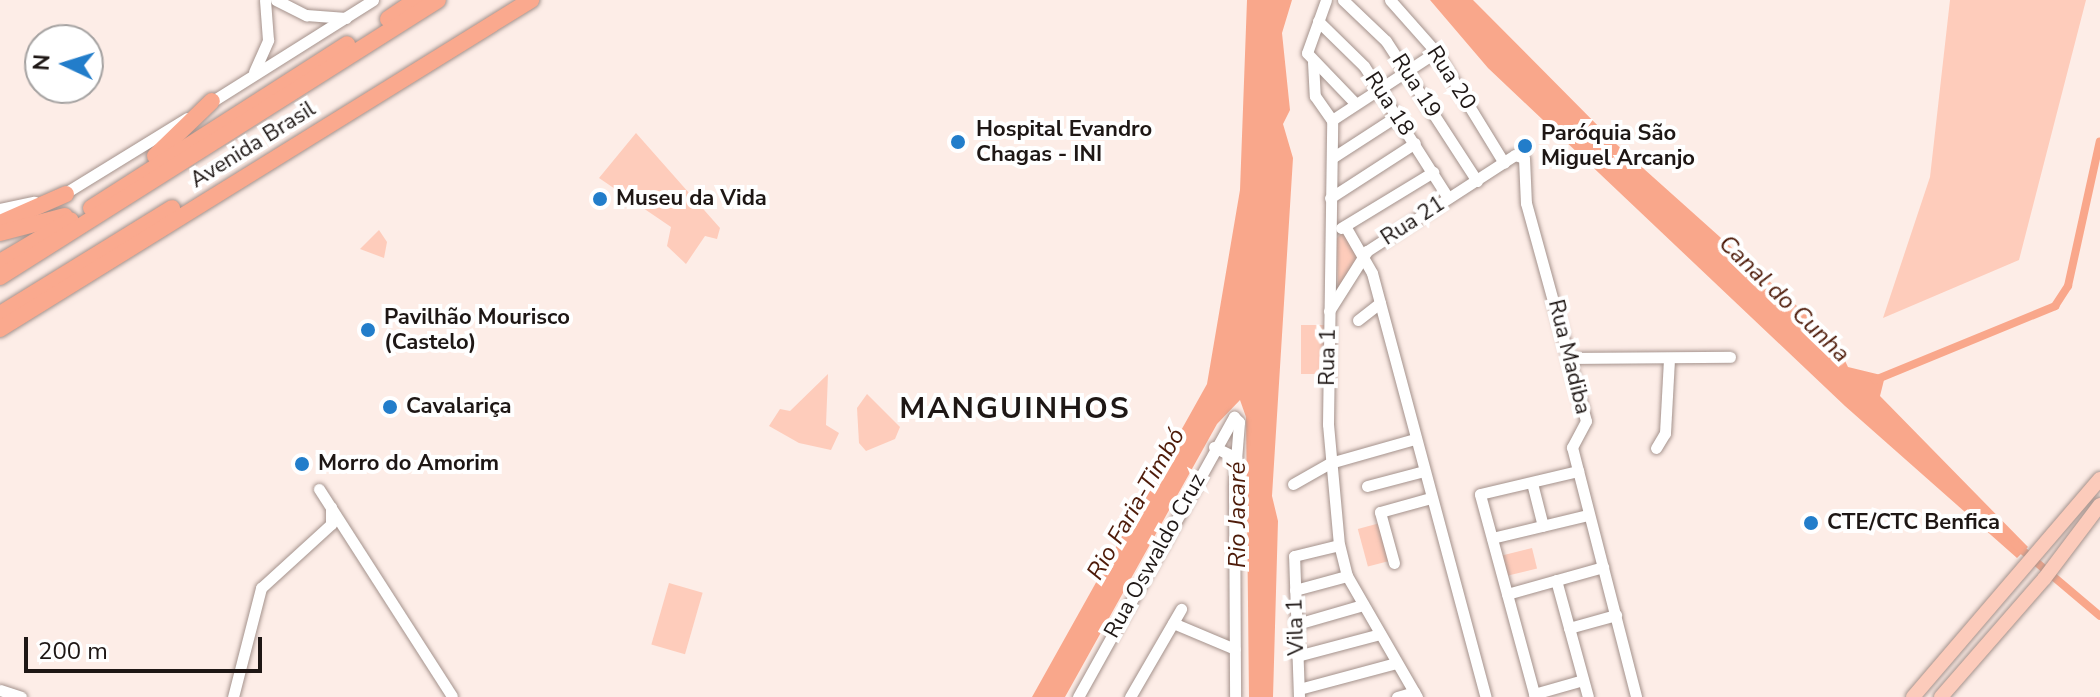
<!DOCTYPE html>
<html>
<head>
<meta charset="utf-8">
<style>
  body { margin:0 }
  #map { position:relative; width:2100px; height:697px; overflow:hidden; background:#fdede7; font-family:"Nunito Sans",sans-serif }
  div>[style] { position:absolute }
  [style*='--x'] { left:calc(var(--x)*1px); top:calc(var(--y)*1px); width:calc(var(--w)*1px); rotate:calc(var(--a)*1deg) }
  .green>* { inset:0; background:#feccbb; transform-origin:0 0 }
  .water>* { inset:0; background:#f9a78b }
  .canal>* { height:8px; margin:-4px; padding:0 4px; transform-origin:4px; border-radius:4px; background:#f9a78b }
  .roads { filter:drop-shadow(0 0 2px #a4928c) drop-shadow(0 0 2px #a4928c) }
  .minor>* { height:11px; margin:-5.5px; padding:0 5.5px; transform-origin:5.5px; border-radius:5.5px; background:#fff }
  .major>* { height:14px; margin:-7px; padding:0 7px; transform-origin:7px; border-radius:7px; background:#fccbbb }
  .highway>* { height:16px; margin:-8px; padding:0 8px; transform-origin:8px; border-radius:8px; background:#faa98e }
  .dots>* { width:22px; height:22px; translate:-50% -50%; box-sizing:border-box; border:4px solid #fff; border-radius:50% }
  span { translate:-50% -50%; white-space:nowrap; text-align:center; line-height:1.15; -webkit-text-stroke:8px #fff; paint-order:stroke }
  .street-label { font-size:22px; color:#1e1715 }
  .poi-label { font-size:22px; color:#1e1715; font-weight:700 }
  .left { translate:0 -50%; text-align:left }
  .water-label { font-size:24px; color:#4e1b09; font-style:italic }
  .district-label { font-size:30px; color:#1e1715; font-weight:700; letter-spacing:2px }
  .north { position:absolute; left:24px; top:24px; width:80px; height:80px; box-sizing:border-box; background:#fff; border:2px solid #a5a2a1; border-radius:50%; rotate:274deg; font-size:22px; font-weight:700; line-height:32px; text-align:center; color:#1e1715 }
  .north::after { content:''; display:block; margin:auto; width:28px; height:36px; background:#227dca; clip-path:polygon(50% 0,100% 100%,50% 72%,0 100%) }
  .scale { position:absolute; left:24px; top:637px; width:238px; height:36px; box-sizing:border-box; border:4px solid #1e1715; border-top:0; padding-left:10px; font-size:24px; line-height:28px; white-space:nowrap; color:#1e1715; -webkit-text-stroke:6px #fff; paint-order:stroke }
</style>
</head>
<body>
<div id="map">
  <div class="green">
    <div style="clip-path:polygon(1950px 0,2086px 0,2019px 260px,1883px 318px,1930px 177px)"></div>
    <div style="clip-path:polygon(636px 133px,720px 228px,717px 239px,705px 236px,686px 264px,667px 246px,671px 227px,599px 178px)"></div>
    <div style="clip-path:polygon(379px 230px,387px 242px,384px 258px,360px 249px)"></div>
    <div style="clip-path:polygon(1343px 232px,1358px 255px,1338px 291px,1337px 238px)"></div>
    <div style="left:1301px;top:325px;width:24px;height:49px"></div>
    <div style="clip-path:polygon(828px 374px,826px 425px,839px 433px,831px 450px,799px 443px,769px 426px,780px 409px,790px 411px)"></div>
    <div style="clip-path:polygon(867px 394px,900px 427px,895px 439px,866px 451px,859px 443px,857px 408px)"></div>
    <div style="left:1380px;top:523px;width:39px;height:23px;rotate:75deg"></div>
    <div style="left:1532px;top:548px;width:21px;height:34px;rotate:76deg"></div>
    <div style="left:669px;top:583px;width:35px;height:64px;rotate:16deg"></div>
  </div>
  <div class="water">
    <div style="clip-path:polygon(1247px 0,1292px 0,1282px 33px,1290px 110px,1283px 124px,1293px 158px,1272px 496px,1278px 521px,1273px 697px,1249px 697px,1246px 417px,1240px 400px,1217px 424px,1065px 697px,1032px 697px,1207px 384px,1240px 190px)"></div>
    <div style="clip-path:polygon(1430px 0,1473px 0,1615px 143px,1835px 340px,1848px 367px,1885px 376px,1880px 396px,2028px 547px,2017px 558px,1845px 406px,1488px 68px)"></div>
  </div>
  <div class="canal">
    <div style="--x:1875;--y:380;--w:195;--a:-22.3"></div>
    <div style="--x:2055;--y:306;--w:24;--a:-57"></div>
    <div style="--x:2068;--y:286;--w:148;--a:-77.6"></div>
    <div style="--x:2015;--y:544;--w:111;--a:40.3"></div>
  </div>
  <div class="roads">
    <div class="minor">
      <div style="--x:276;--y:0;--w:34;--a:27"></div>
      <div style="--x:306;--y:15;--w:40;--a:4.3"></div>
      <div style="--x:1326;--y:0;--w:56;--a:109.7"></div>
      <div style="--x:1307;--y:53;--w:69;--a:46.2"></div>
      <div style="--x:1343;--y:0;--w:59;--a:43.6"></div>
      <div style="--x:1386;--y:41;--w:167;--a:57"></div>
      <div style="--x:1390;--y:0;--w:69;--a:48.5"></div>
      <div style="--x:1436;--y:52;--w:130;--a:58.5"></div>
      <div style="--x:1318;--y:21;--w:64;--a:44.4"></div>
      <div style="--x:1364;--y:66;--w:156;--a:57.5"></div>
      <div style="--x:1313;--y:62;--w:34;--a:87"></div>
      <div style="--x:1315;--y:96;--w:29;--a:55"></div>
      <div style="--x:254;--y:72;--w:35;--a:-66"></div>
      <div style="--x:268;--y:40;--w:40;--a:-94.3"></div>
      <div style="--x:208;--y:104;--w:195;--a:-32.2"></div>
      <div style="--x:1332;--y:158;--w:77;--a:-32.9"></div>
      <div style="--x:62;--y:195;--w:147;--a:-31.6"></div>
      <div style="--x:1330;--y:198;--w:101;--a:-32.9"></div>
      <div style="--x:0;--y:209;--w:35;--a:-12"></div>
      <div style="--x:1345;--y:226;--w:54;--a:60.1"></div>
      <div style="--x:1372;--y:273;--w:439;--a:75"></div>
      <div style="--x:1341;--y:228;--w:108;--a:-31.3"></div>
      <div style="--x:1329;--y:311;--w:71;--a:-57.7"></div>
      <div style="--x:1367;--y:251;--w:176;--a:-33"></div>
      <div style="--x:1515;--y:155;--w:9;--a:18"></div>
      <div style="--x:1524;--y:158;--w:45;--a:87.5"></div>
      <div style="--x:1526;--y:203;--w:226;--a:74.6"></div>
      <div style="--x:1586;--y:421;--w:30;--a:118"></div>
      <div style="--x:1572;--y:447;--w:258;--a:75.6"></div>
      <div style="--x:1358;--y:320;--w:28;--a:-38"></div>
      <div style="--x:1571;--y:358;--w:159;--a:-0.4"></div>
      <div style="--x:1214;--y:447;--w:25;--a:26"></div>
      <div style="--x:1656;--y:448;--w:17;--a:-59"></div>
      <div style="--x:1665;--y:433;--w:75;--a:-86.9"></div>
      <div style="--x:1532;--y:483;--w:44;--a:75.7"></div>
      <div style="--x:1293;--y:484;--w:43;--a:-29.6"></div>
      <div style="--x:1330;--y:463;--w:88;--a:-15.8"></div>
      <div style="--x:1367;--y:486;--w:59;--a:-14.7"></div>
      <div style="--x:319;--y:489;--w:246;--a:57.3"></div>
      <div style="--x:1492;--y:538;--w:99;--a:-13.5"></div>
      <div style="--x:1394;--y:563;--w:53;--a:-105.4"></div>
      <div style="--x:1380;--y:512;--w:53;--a:-15.4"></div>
      <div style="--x:1556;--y:580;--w:121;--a:74.7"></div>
      <div style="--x:1295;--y:590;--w:54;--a:-15.1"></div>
      <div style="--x:1507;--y:594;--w:100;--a:-15.7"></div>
      <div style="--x:1173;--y:623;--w:67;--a:22.8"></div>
      <div style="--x:1297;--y:624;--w:69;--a:-16.1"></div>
      <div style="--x:1569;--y:628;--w:49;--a:-15.5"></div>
      <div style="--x:1297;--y:656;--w:86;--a:-14.8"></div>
      <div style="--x:1299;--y:689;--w:100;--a:-15"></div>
      <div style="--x:0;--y:690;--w:22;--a:18"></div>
      <div style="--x:1534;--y:694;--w:51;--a:-15.9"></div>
      <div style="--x:233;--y:697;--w:113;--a:-75.6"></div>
      <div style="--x:261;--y:588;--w:95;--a:-42.4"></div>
      <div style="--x:331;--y:524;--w:17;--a:-90"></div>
      <div style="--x:1078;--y:697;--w:321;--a:-60.9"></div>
      <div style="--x:1234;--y:417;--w:7;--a:45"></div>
      <div style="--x:1239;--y:422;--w:64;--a:94.5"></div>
      <div style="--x:1234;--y:486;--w:211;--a:89.7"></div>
      <div style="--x:1130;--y:697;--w:102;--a:-59.9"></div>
      <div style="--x:1299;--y:697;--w:141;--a:-92"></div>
      <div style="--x:1294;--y:556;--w:46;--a:-13.7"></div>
      <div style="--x:1397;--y:697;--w:18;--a:-16"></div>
      <div style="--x:1417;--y:697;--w:140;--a:-120"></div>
      <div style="--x:1347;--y:576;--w:32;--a:-104"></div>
      <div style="--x:1339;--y:545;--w:121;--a:-95.2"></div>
      <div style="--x:1328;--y:424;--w:304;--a:-89.2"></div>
      <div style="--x:1332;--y:120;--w:124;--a:-33.2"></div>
      <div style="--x:1535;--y:697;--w:210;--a:-105.2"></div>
      <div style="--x:1480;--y:494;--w:101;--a:-13.2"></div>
    </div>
    <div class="major">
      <div style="--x:1913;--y:697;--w:287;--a:-49.4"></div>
      <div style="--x:1941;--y:697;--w:157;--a:-48.9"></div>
      <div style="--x:2044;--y:579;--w:93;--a:-52.9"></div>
    </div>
    <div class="highway">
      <div style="--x:388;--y:19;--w:34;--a:-34"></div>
      <div style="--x:155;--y:156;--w:79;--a:-44"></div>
      <div style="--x:91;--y:208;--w:304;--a:-32.6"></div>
      <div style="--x:0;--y:223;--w:72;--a:-23.7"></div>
      <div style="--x:0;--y:233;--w:67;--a:-14.7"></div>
      <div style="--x:0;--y:262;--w:82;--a:-30.6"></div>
      <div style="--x:0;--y:277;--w:518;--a:-32.31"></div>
      <div style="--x:0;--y:314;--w:202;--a:-31.6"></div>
      <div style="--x:0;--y:329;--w:625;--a:-31.78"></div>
    </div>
  </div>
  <div class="dots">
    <div style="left:958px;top:142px;background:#227dca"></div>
    <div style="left:1525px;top:146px;background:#227dca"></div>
    <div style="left:600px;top:199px;background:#227dca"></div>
    <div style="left:368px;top:330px;background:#227dca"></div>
    <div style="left:390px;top:407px;background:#227dca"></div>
    <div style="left:302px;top:464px;background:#227dca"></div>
    <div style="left:1811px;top:523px;background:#227dca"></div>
  </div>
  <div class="street-label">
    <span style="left:1451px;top:78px;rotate:57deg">Rua 20</span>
    <span style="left:1416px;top:86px;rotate:57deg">Rua 19</span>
    <span style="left:1389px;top:104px;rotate:57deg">Rua 18</span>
    <span style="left:253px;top:145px;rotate:-32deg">Avenida Brasil</span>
    <span style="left:1413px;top:221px;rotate:-33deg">Rua 21</span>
    <span style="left:1328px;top:357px;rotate:-89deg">Rua 1</span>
    <span style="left:1569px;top:357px;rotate:76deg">Rua Madiba</span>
    <span style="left:1155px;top:556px;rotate:-61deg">Rua Oswaldo Cruz</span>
    <span style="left:1296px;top:627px;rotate:-92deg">Vila 1</span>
  </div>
  <div class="poi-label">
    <span class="left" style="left:976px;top:142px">Hospital Evandro<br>Chagas - INI</span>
    <span class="left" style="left:1541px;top:146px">Paróquia São<br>Miguel Arcanjo</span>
    <span class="left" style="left:616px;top:199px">Museu da Vida</span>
    <span class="left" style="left:384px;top:330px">Pavilhão Mourisco<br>(Castelo)</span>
    <span class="left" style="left:406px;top:407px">Cavalariça</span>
    <span class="left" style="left:318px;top:464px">Morro do Amorim</span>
    <span class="left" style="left:1827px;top:523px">CTE/CTC Benfica</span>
  </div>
  <div class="water-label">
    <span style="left:1784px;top:299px;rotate:44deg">Canal do Cunha</span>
    <span style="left:1136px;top:504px;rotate:-60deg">Rio Faria-Timbó</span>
    <span style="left:1238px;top:515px;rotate:-90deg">Rio Jacaré</span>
  </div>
  <div class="district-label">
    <span style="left:1015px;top:409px">MANGUINHOS</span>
  </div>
  <div class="north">N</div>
  <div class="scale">200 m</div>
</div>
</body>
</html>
